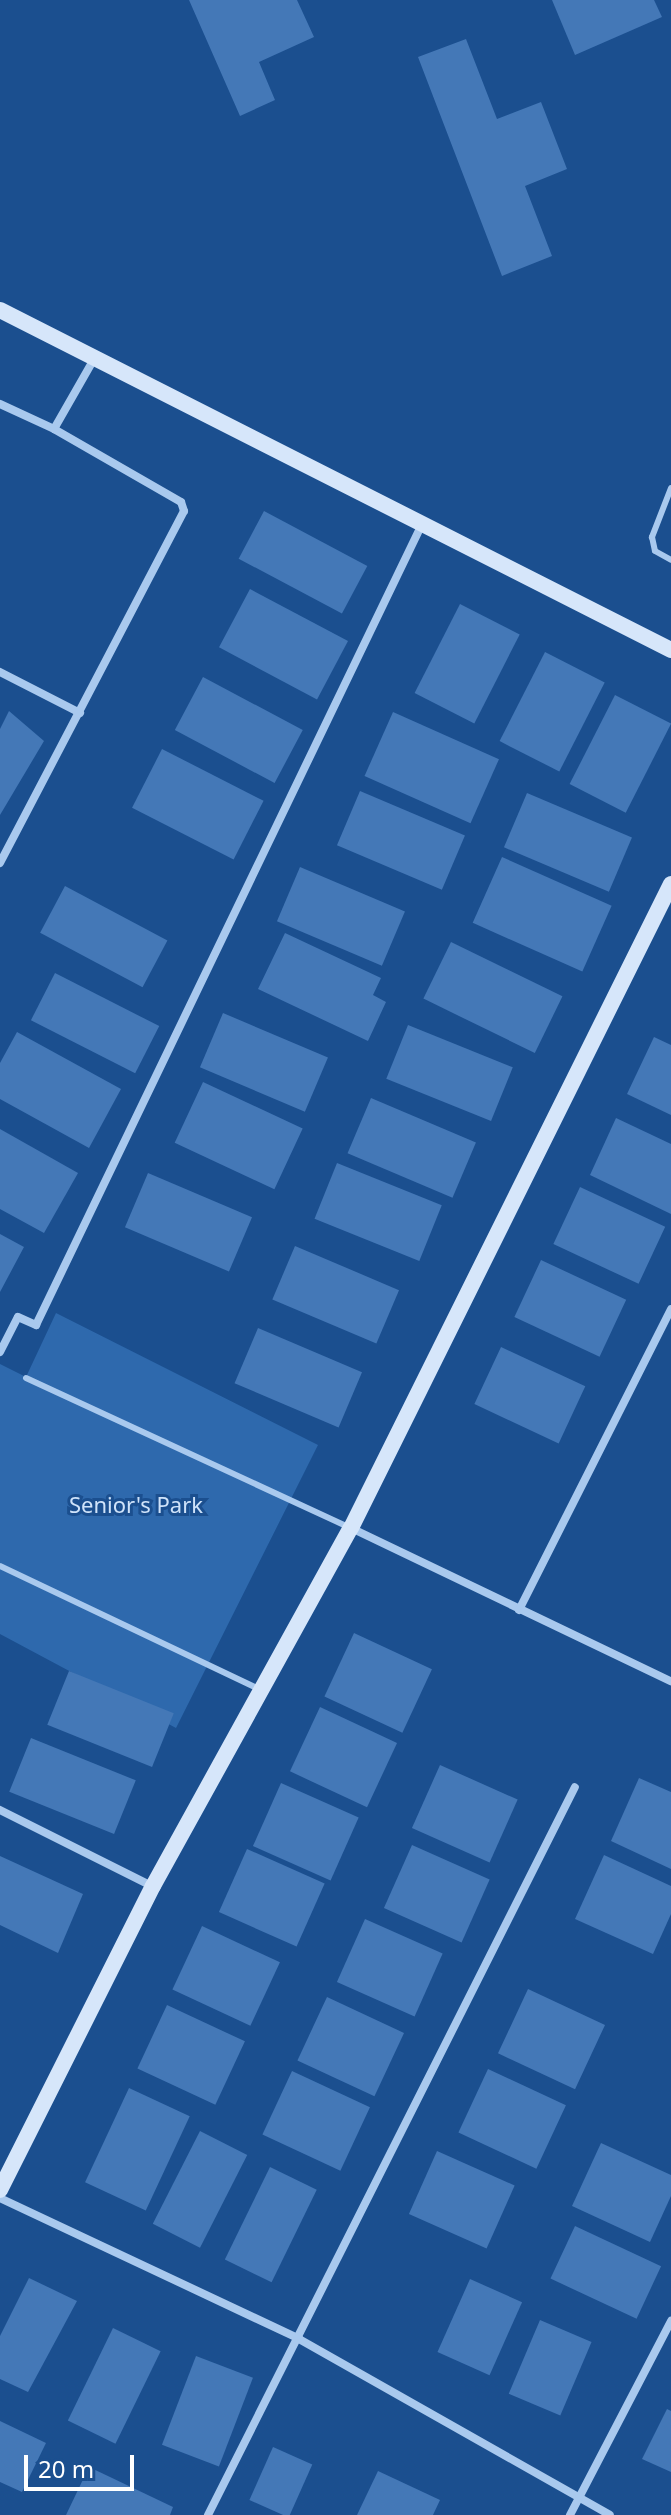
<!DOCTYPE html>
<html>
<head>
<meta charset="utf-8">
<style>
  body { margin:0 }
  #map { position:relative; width:671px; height:2515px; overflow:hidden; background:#1b4f8f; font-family:"Noto Sans",sans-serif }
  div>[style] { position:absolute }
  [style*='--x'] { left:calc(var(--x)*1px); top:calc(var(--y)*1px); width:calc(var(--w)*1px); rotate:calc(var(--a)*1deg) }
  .green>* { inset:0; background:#2e69ad }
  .building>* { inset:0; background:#4478b7; transform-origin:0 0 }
  .lane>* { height:6px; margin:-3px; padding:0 3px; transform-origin:3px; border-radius:3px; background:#a9c9ee }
  .street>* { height:8px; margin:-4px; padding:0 4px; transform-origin:4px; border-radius:4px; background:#a9c9ee }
  .secondary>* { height:16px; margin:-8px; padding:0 8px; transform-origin:8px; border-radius:8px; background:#d6e6fa }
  span { translate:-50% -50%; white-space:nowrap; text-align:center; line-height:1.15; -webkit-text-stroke:6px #1b4f8f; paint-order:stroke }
  .park-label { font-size:22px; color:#cfe3fa }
  .scale { position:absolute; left:24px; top:2455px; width:110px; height:36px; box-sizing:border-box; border:4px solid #fff; border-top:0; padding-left:10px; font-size:24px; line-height:28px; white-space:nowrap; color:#fff; -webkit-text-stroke:6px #1b4f8f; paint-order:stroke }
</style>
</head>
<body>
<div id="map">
  <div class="green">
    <div style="clip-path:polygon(56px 1313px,318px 1445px,176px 1728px,0 1634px,0 1364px,26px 1377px)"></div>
  </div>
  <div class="building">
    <div style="clip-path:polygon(189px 0,297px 0,314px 37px,259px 62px,275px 100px,240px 116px)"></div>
    <div style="clip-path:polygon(552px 0,654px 0,662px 17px,575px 55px)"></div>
    <div style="clip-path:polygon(466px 39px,497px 119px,541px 102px,567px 169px,525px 186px,552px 256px,502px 276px,418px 57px)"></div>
    <div style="left:264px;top:511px;width:117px;height:54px;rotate:28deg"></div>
    <div style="left:250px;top:589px;width:111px;height:66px;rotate:28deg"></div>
    <div style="left:460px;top:604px;width:67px;height:100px;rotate:27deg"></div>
    <div style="left:545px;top:652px;width:67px;height:100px;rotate:27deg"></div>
    <div style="left:203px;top:677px;width:113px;height:60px;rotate:28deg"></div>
    <div style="left:615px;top:695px;width:63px;height:100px;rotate:27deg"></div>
    <div style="clip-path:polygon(9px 711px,44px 741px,0 815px,0 729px)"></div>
    <div style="left:393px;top:712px;width:116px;height:70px;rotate:24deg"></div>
    <div style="left:162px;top:749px;width:114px;height:66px;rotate:27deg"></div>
    <div style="left:360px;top:791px;width:114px;height:59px;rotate:23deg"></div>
    <div style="left:527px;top:793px;width:114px;height:59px;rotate:23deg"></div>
    <div style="left:502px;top:857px;width:120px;height:72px;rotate:24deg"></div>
    <div style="left:300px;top:867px;width:114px;height:59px;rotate:23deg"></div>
    <div style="left:65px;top:886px;width:116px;height:53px;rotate:28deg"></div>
    <div style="clip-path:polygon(285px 933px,381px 978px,373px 995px,386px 1002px,368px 1041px,258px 989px)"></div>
    <div style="left:451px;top:942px;width:124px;height:63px;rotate:26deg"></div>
    <div style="left:55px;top:973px;width:117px;height:53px;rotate:27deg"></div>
    <div style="left:223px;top:1013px;width:114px;height:59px;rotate:23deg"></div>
    <div style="left:408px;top:1025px;width:113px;height:58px;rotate:22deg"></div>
    <div style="clip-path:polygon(17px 1032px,121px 1089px,89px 1148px,0 1099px,0 1063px)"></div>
    <div style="clip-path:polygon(654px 1037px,671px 1045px,671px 1115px,627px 1094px)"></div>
    <div style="left:203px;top:1082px;width:110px;height:67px;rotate:25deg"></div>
    <div style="left:371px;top:1098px;width:114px;height:60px;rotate:23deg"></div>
    <div style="clip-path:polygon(616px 1118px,671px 1144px,671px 1214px,590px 1175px)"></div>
    <div style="clip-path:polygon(0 1129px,78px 1173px,44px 1233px,0 1209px)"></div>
    <div style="left:337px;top:1163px;width:113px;height:60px;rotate:22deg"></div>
    <div style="left:148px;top:1173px;width:113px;height:59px;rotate:23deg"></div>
    <div style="left:580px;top:1187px;width:94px;height:63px;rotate:25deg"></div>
    <div style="clip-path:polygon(0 1234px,24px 1247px,0 1292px)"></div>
    <div style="left:295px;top:1246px;width:113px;height:58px;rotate:23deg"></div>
    <div style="left:541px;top:1260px;width:94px;height:63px;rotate:25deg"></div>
    <div style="left:258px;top:1328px;width:113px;height:60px;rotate:23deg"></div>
    <div style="left:501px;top:1347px;width:93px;height:63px;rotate:25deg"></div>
    <div style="left:354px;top:1633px;width:86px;height:70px;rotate:25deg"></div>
    <div style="left:69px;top:1671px;width:113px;height:58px;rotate:22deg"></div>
    <div style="left:320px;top:1707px;width:85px;height:71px;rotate:25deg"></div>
    <div style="left:31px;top:1738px;width:113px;height:58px;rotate:22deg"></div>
    <div style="left:440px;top:1765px;width:85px;height:69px;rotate:24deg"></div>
    <div style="clip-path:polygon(639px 1778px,671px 1792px,671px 1869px,611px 1841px)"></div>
    <div style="left:281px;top:1783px;width:85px;height:69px;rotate:24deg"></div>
    <div style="left:412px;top:1845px;width:85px;height:69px;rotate:24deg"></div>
    <div style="left:247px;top:1849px;width:85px;height:69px;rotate:24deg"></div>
    <div style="clip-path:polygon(604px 1855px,671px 1886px,671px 1914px,653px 1954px,575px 1919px)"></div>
    <div style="clip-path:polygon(0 1856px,83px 1894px,58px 1953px,0 1925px)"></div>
    <div style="left:365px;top:1919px;width:85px;height:69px;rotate:24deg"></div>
    <div style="left:202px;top:1926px;width:86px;height:70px;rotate:25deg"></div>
    <div style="left:528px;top:1989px;width:85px;height:71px;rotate:25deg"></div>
    <div style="left:327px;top:1997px;width:85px;height:70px;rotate:25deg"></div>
    <div style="left:167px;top:2005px;width:86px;height:70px;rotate:25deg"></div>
    <div style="left:488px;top:2069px;width:86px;height:70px;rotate:25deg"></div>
    <div style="left:292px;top:2071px;width:86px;height:70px;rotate:25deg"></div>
    <div style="left:129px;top:2088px;width:67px;height:104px;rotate:25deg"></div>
    <div style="left:200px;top:2131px;width:53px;height:104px;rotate:27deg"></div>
    <div style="clip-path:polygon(601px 2143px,671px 2175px,671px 2196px,650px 2242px,572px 2206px)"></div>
    <div style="left:437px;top:2151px;width:85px;height:69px;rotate:24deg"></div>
    <div style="left:270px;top:2167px;width:52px;height:103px;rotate:26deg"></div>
    <div style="left:575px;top:2226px;width:95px;height:58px;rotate:25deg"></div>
    <div style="clip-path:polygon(29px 2278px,77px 2301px,28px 2392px,0 2379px,0 2336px)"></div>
    <div style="left:470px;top:2279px;width:57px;height:80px;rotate:24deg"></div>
    <div style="left:540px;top:2320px;width:56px;height:80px;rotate:23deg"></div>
    <div style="left:113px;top:2328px;width:53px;height:103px;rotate:26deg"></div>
    <div style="left:196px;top:2356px;width:61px;height:95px;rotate:21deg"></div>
    <div style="clip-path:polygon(667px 2409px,671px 2411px,671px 2472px,642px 2459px)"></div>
    <div style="clip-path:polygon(0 2421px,46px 2443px,22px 2492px,0 2482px)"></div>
    <div style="left:273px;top:2447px;width:43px;height:58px;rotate:24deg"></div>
    <div style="clip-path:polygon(89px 2467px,173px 2507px,170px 2515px,66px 2515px)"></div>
    <div style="clip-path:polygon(378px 2471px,440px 2500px,433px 2515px,357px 2515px)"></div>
  </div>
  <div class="lane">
    <div style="--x:671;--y:488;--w:53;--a:111.2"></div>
    <div style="--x:652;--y:537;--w:14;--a:78"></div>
    <div style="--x:655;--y:551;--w:18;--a:29"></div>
    <div style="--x:26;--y:1378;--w:355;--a:24.8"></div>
    <div style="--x:0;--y:1566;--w:287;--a:25.4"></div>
  </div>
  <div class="street">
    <div style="--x:0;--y:404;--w:60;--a:24.8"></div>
    <div style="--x:54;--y:429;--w:83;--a:-60.3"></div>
    <div style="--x:0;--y:672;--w:90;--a:27.1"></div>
    <div style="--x:0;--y:863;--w:397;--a:-62.4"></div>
    <div style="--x:184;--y:511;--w:9;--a:-108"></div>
    <div style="--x:181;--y:502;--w:146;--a:-150.1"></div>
    <div style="--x:0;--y:1352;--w:39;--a:-63"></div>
    <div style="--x:18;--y:1317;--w:20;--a:24"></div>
    <div style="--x:36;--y:1325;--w:889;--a:-64.27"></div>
    <div style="--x:351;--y:1528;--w:355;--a:25.6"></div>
    <div style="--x:519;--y:1610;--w:337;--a:-63.2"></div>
    <div style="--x:0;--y:1810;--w:170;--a:26.6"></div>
    <div style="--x:0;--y:2198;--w:331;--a:25.2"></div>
    <div style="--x:299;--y:2339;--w:357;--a:29.5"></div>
    <div style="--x:208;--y:2515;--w:815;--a:-63.25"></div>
    <div style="--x:570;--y:2515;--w:219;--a:-62.5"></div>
  </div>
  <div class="secondary">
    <div style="--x:0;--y:310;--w:752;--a:26.87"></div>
    <div style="--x:0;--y:2190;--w:340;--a:-63.3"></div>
    <div style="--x:153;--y:1886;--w:409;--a:-61.1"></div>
    <div style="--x:351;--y:1528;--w:719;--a:-63.58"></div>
  </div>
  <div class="park-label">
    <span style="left:136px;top:1505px">Senior's Park</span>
  </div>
  <div class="scale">20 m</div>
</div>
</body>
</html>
